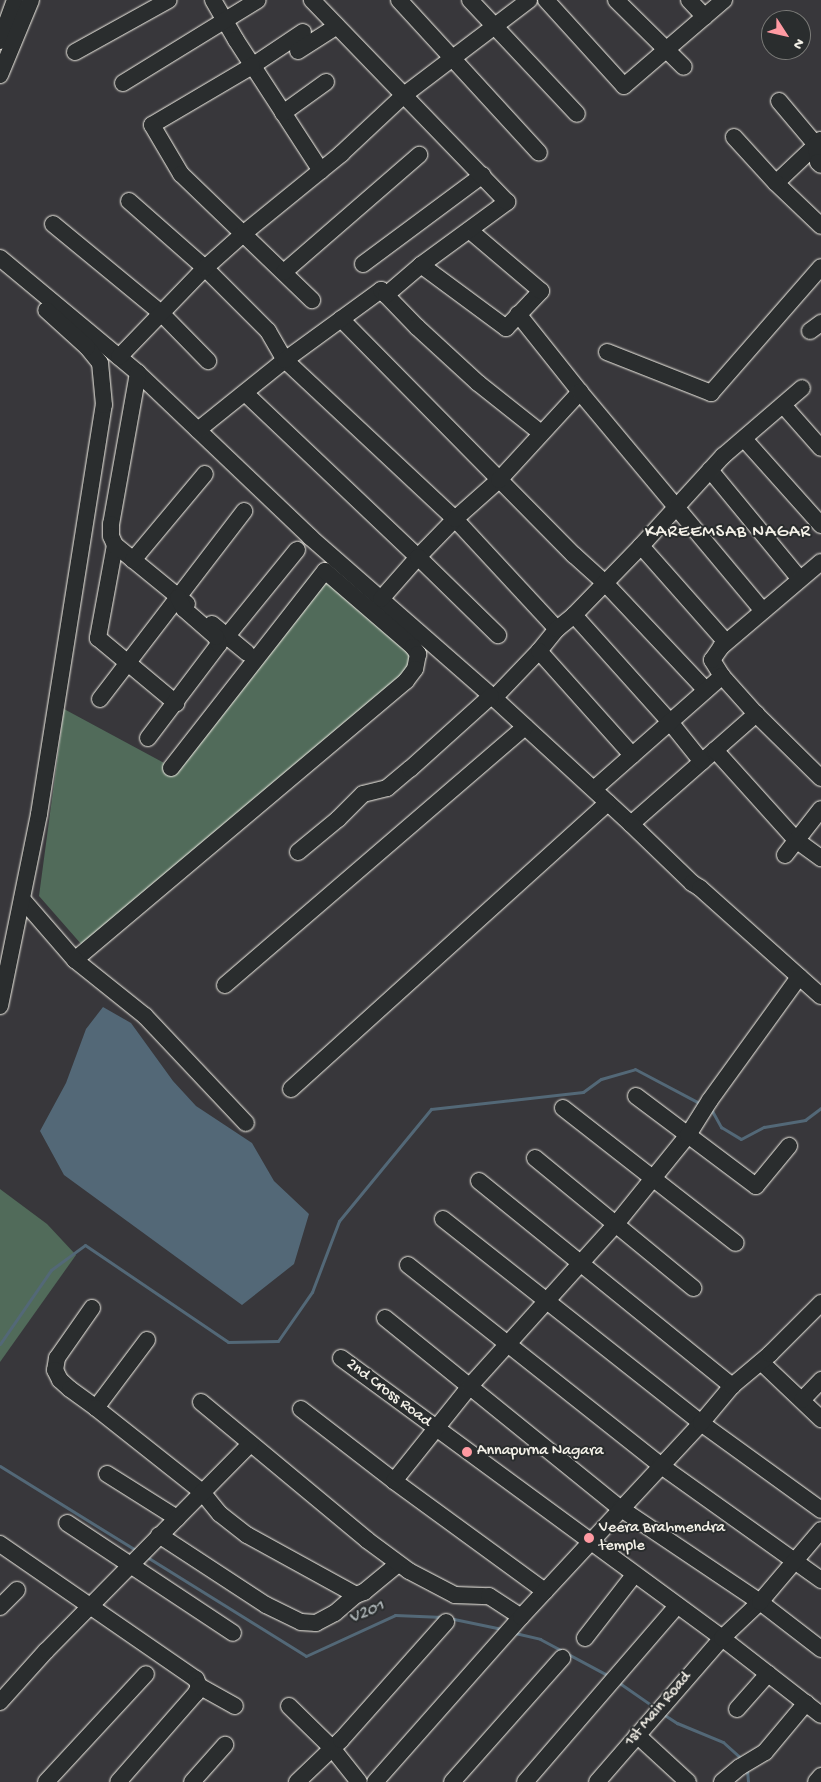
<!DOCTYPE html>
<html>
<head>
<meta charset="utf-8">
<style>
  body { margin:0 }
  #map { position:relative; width:821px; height:1782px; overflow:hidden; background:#38373b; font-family:"Gochi Hand",sans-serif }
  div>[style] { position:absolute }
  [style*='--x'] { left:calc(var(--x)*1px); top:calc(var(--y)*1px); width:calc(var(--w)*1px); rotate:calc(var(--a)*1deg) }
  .green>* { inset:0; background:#516b5a }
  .water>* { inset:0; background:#536877 }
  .stream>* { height:3px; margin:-1.5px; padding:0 1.5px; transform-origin:1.5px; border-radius:1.5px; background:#536877 }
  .roads { filter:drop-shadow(0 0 1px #f4f1e8) drop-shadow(0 0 1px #f4f1e8) }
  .minor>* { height:16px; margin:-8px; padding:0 8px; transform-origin:8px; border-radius:8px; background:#2a2d2e }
  .dots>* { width:14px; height:14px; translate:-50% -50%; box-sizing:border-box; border:2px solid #2a2d2e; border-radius:50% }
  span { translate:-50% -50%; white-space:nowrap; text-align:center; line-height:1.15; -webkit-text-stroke:4px #2a2d2e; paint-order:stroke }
  .street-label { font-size:16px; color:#f4f1e8 }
  .poi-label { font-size:16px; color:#f4f1e8 }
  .left { translate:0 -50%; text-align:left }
  .neighbourhood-label { font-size:18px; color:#f4f1e8; letter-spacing:1px }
  .water-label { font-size:18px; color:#acb3b5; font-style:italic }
  .north { position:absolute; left:761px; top:10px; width:50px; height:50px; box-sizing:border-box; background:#2a2d2e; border:1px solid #7b7b78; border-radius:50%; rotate:125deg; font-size:14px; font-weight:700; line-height:20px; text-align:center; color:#f4f1e8 }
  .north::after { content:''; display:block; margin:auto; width:18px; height:22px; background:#ff9aa2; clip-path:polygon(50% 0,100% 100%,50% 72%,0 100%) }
</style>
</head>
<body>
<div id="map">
  <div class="green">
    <div style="clip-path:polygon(314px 571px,412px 654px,412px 668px,82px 945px,39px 896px,64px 709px,166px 764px)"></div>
    <div style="clip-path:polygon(0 1189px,47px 1224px,76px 1255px,0 1362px)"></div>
  </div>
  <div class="water">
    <div style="clip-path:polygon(103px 1007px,131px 1023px,173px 1081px,196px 1106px,252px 1143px,274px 1181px,309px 1214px,294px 1264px,242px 1305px,64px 1175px,40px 1131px,66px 1083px,86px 1029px)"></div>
  </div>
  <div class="stream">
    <div style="--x:711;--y:1109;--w:21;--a:61"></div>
    <div style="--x:721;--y:1127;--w:23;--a:31"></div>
    <div style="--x:741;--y:1139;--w:26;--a:-28"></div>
    <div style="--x:764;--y:1127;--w:42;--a:-9.7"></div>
    <div style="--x:805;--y:1120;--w:20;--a:-37"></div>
    <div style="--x:0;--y:1344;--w:90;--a:-55.4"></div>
    <div style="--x:51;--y:1270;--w:42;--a:-36.3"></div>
    <div style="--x:85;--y:1245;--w:173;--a:34.1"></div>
    <div style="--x:228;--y:1342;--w:50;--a:-1.1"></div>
    <div style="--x:278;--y:1341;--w:60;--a:-55.2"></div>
    <div style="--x:312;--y:1292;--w:76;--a:-69.2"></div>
    <div style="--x:339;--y:1221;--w:145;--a:-50.6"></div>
    <div style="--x:431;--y:1109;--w:153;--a:-6.4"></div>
    <div style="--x:583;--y:1092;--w:22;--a:-36"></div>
    <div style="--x:601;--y:1079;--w:35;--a:-16"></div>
    <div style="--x:635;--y:1069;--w:75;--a:27.9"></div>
    <div style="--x:0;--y:1466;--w:161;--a:31.8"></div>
    <div style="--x:147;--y:1557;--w:187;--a:31.9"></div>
    <div style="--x:306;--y:1656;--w:98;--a:-24.7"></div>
    <div style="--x:395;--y:1615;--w:48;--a:2.4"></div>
    <div style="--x:449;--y:1618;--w:54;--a:11.7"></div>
    <div style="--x:515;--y:1633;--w:26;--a:13"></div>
    <div style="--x:540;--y:1639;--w:78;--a:28.2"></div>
    <div style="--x:618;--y:1682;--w:44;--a:34.8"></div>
    <div style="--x:663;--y:1714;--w:17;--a:33"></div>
    <div style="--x:677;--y:1723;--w:50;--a:22.4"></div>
    <div style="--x:723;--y:1742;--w:27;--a:42"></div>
    <div style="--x:747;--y:1770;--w:12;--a:85"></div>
  </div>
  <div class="roads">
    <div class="minor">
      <div style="--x:213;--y:0;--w:46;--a:60.1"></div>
      <div style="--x:236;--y:40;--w:156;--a:57"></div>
      <div style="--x:399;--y:0;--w:207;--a:47.5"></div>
      <div style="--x:470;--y:0;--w:156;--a:46.8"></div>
      <div style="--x:546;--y:0;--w:116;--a:47.8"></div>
      <div style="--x:624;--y:86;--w:132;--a:-40.7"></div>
      <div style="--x:616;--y:0;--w:95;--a:44.6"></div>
      <div style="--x:689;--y:0;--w:23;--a:47"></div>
      <div style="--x:303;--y:32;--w:61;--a:146.3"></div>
      <div style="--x:252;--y:66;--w:116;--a:149.5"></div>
      <div style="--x:152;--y:125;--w:57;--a:59.4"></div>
      <div style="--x:181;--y:174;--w:182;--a:43.9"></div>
      <div style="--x:0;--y:41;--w:44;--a:-69.9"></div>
      <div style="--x:298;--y:51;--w:46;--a:-32.7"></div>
      <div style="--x:75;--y:52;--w:107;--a:-29"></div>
      <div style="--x:0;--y:75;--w:81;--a:-67.5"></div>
      <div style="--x:123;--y:83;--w:158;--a:-31.6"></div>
      <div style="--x:779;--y:101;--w:57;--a:49.9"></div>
      <div style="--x:816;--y:145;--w:55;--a:136.5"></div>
      <div style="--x:776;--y:183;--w:62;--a:43.7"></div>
      <div style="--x:283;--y:113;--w:53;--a:-35.8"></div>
      <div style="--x:734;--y:137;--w:62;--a:47.6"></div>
      <div style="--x:820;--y:140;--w:6;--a:129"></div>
      <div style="--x:816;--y:145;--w:17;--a:83"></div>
      <div style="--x:818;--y:162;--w:4;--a:45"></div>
      <div style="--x:129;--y:201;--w:101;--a:41.4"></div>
      <div style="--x:205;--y:268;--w:89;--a:45"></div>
      <div style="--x:268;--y:331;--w:34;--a:60"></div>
      <div style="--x:285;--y:360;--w:233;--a:43.1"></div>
      <div style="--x:455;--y:519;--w:150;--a:47.2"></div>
      <div style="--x:53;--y:224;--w:141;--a:39.5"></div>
      <div style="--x:162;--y:314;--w:66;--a:45.6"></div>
      <div style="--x:0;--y:258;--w:180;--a:39.8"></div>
      <div style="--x:138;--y:373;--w:238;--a:43.6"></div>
      <div style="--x:310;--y:537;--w:244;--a:41.2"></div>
      <div style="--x:494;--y:698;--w:186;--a:42.6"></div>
      <div style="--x:631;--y:824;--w:167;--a:-41.3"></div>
      <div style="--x:756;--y:714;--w:91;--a:44.6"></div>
      <div style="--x:363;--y:264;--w:149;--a:-36.6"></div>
      <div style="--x:421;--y:265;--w:106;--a:36.5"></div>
      <div style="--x:506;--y:328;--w:51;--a:-46.6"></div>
      <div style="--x:541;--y:291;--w:94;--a:-139.7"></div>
      <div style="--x:284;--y:272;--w:179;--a:-40.9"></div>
      <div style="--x:386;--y:295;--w:45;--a:45.9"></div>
      <div style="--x:417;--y:327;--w:83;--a:42.6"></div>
      <div style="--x:478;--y:383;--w:80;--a:38.4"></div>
      <div style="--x:518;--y:314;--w:100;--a:51.5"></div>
      <div style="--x:341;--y:319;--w:332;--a:45.4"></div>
      <div style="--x:574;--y:555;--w:42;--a:42.1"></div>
      <div style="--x:605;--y:583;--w:147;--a:46.7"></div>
      <div style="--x:810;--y:331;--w:14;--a:-36"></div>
      <div style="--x:607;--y:352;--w:112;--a:21.5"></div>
      <div style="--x:711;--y:393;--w:167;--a:-48.9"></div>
      <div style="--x:119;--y:357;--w:124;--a:-46"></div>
      <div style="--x:205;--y:268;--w:51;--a:-41.8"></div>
      <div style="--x:243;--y:234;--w:127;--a:-39.2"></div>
      <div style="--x:341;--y:154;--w:86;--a:-43.1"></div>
      <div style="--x:404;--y:95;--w:157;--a:-37.2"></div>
      <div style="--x:138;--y:373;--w:153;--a:100.1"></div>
      <div style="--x:111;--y:524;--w:12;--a:90"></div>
      <div style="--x:111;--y:536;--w:10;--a:66"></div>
      <div style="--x:115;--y:545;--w:95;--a:100.4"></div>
      <div style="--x:98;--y:638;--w:102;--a:39.8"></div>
      <div style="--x:245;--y:393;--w:238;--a:43.5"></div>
      <div style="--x:418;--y:557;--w:53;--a:-45.8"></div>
      <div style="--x:455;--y:519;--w:59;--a:-41.6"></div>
      <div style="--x:499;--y:480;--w:120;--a:-47.4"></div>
      <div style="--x:580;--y:392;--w:285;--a:50.1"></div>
      <div style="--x:783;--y:405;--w:57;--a:48.5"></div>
      <div style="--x:198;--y:430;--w:112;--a:-38.8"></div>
      <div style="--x:285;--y:360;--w:119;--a:-36.1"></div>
      <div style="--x:381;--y:290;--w:7;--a:45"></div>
      <div style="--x:386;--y:295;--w:46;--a:-40.6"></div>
      <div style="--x:421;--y:265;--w:107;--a:-36.2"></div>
      <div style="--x:507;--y:202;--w:281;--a:-134"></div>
      <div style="--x:745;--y:440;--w:114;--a:48.2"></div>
      <div style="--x:710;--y:470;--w:141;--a:50.5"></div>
      <div style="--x:115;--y:545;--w:93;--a:39.3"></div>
      <div style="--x:641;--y:546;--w:128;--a:48.5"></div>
      <div style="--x:133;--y:560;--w:112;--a:-50.1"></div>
      <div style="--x:381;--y:599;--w:56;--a:-48.6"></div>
      <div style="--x:418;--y:557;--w:112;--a:44.3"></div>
      <div style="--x:574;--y:615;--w:144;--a:48.1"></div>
      <div style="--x:670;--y:722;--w:51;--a:51.3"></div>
      <div style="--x:212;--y:624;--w:45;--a:39.6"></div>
      <div style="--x:227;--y:636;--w:111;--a:-50.9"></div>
      <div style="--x:539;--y:651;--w:28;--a:-51"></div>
      <div style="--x:557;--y:629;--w:22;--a:-39"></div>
      <div style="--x:574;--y:615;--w:96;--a:-45.8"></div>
      <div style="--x:641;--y:546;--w:122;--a:-47.7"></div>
      <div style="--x:723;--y:456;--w:104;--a:-40.7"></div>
      <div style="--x:722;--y:676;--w:19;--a:-122"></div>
      <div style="--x:712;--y:660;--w:16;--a:-55"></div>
      <div style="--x:721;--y:647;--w:131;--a:-40.4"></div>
      <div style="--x:494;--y:698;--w:65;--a:-46.2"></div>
      <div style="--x:539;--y:651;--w:140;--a:48.2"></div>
      <div style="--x:100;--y:699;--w:237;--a:-52.5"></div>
      <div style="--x:148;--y:738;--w:118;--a:-52.9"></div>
      <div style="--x:219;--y:644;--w:8;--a:-113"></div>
      <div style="--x:216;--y:637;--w:43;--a:-138.8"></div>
      <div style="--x:184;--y:609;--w:13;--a:-117"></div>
      <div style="--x:715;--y:750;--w:121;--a:48"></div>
      <div style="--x:796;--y:840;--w:31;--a:36"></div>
      <div style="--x:171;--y:768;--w:250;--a:-52"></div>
      <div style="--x:325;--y:571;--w:116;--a:40.8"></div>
      <div style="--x:413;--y:647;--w:9;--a:54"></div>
      <div style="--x:418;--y:654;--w:15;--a:101"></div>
      <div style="--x:415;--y:669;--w:15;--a:127"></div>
      <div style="--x:406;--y:681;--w:433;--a:139.9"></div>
      <div style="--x:75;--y:960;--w:90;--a:38.7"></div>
      <div style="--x:145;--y:1016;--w:147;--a:46.7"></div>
      <div style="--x:594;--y:789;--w:171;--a:-41.4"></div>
      <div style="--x:722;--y:676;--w:51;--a:48.2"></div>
      <div style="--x:631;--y:824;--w:85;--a:44"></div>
      <div style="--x:692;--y:883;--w:9;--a:32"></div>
      <div style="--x:700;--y:888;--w:162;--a:41.8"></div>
      <div style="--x:298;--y:852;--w:52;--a:-39.5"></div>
      <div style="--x:338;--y:819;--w:35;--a:-45"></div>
      <div style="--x:363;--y:794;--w:25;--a:-14"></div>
      <div style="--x:387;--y:788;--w:30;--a:-40"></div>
      <div style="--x:410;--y:769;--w:109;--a:-42"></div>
      <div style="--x:785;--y:855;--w:58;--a:-52"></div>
      <div style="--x:22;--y:899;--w:81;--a:49"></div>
      <div style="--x:225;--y:985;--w:396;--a:-40.7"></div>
      <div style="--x:0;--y:1006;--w:196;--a:-78.5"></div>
      <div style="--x:39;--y:814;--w:414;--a:-81"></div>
      <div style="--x:104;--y:405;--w:42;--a:-95.4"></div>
      <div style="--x:100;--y:363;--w:21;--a:-129"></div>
      <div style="--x:87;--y:347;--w:55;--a:-137.9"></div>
      <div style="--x:291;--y:1089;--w:427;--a:-42.1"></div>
      <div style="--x:636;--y:1096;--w:150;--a:36.9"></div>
      <div style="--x:756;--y:1186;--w:52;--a:-50.5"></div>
      <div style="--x:563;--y:1108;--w:219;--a:38"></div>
      <div style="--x:535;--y:1158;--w:205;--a:39.4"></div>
      <div style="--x:479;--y:1181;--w:326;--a:39"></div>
      <div style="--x:443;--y:1219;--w:329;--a:38.3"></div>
      <div style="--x:701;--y:1423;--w:148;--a:35.9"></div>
      <div style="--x:408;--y:1265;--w:322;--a:38.4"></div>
      <div style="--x:660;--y:1465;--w:198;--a:35.5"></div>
      <div style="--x:92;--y:1308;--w:61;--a:125"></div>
      <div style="--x:57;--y:1358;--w:12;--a:99"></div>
      <div style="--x:55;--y:1370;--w:11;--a:63"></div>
      <div style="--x:60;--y:1380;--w:13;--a:42"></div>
      <div style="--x:70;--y:1389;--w:32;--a:36"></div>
      <div style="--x:385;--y:1318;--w:302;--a:39"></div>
      <div style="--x:620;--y:1508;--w:169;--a:33.9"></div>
      <div style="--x:760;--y:1602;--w:77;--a:37.6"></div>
      <div style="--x:147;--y:1340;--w:85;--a:126.9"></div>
      <div style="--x:96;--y:1408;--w:135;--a:38.4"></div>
      <div style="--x:202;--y:1492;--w:28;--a:51"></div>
      <div style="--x:220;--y:1514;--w:34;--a:38"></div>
      <div style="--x:247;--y:1535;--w:124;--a:28.8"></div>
      <div style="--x:356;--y:1595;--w:9;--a:-21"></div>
      <div style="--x:364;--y:1592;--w:44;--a:-39.5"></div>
      <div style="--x:341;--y:1358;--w:473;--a:36.3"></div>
      <div style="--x:722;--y:1638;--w:125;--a:37.9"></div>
      <div style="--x:761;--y:1362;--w:83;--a:43.5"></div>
      <div style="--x:802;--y:1400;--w:28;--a:-46"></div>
      <div style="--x:201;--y:1402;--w:216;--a:39.7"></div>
      <div style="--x:367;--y:1540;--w:52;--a:36.4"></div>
      <div style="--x:409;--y:1571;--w:52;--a:27.6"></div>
      <div style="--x:455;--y:1595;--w:34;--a:2"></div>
      <div style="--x:489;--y:1596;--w:38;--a:33"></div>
      <div style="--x:301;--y:1409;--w:118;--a:37.7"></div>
      <div style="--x:394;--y:1481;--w:187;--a:36.1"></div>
      <div style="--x:107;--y:1474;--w:83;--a:32.2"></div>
      <div style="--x:394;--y:1481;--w:122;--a:-51.3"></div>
      <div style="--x:470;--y:1386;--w:218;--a:-48"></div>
      <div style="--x:616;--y:1224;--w:114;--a:-51"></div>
      <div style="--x:688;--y:1135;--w:41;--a:-57.8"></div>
      <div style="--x:710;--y:1100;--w:152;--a:-54.1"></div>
      <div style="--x:67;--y:1523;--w:199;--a:33.5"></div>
      <div style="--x:159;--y:1535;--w:128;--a:33.2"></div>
      <div style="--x:266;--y:1605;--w:39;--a:26"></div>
      <div style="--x:301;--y:1622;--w:15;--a:4"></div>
      <div style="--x:316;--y:1623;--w:21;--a:-28"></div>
      <div style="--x:335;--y:1613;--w:28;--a:-41"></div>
      <div style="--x:0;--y:1544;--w:238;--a:34.6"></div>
      <div style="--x:196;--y:1679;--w:8;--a:67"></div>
      <div style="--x:199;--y:1686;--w:8;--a:113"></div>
      <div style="--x:196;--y:1693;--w:118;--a:131.2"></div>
      <div style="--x:0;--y:1607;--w:24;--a:-45"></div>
      <div style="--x:585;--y:1638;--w:80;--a:-52.1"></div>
      <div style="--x:199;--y:1686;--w:41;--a:29.1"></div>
      <div style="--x:0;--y:1702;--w:69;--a:-48"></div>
      <div style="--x:46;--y:1651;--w:291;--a:-45.4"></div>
      <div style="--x:289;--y:1706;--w:60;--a:44.3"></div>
      <div style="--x:332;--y:1748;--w:43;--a:51.5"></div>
      <div style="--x:737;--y:1709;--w:47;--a:-48.5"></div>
      <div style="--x:637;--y:1735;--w:69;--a:42.7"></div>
      <div style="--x:46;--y:1782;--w:147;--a:-47.2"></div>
      <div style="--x:192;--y:1782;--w:50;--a:-48.3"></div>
      <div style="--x:297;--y:1782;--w:61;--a:-43.7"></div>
      <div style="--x:341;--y:1740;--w:158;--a:-48.3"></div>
      <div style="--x:375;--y:1782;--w:220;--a:-48.5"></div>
      <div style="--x:521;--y:1617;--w:265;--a:-47.1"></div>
      <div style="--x:701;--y:1423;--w:48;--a:-50"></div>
      <div style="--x:732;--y:1386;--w:50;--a:-40.1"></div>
      <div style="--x:770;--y:1354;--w:72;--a:-45"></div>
      <div style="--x:452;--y:1782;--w:166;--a:-48.4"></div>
      <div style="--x:525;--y:1782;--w:233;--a:-49.2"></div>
      <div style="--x:597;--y:1782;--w:191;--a:-49"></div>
      <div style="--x:722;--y:1638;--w:52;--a:-43.5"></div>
      <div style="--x:760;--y:1602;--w:94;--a:-49.7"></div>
      <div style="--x:722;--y:1782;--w:23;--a:-40"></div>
      <div style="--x:740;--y:1767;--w:29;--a:-31"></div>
      <div style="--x:765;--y:1752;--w:64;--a:-50.1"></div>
      <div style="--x:816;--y:1782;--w:8;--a:-50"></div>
    </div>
  </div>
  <div class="dots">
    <div style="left:467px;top:1452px;background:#ff9aa2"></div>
    <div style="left:589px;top:1538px;background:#ff9aa2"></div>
  </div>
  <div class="street-label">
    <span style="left:388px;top:1394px;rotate:37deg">2nd Cross Road</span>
    <span style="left:659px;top:1710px;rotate:-49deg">1st Main Road</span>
  </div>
  <div class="poi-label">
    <span class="left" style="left:477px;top:1452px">Annapurna Nagara</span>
    <span class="left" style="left:599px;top:1538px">Veera Brahmendra<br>temple</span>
  </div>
  <div class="neighbourhood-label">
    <span style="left:728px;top:533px">KAREEMSAB NAGAR</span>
  </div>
  <div class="water-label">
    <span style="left:367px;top:1613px;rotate:-23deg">V201</span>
  </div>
  <div class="north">N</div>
</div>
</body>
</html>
